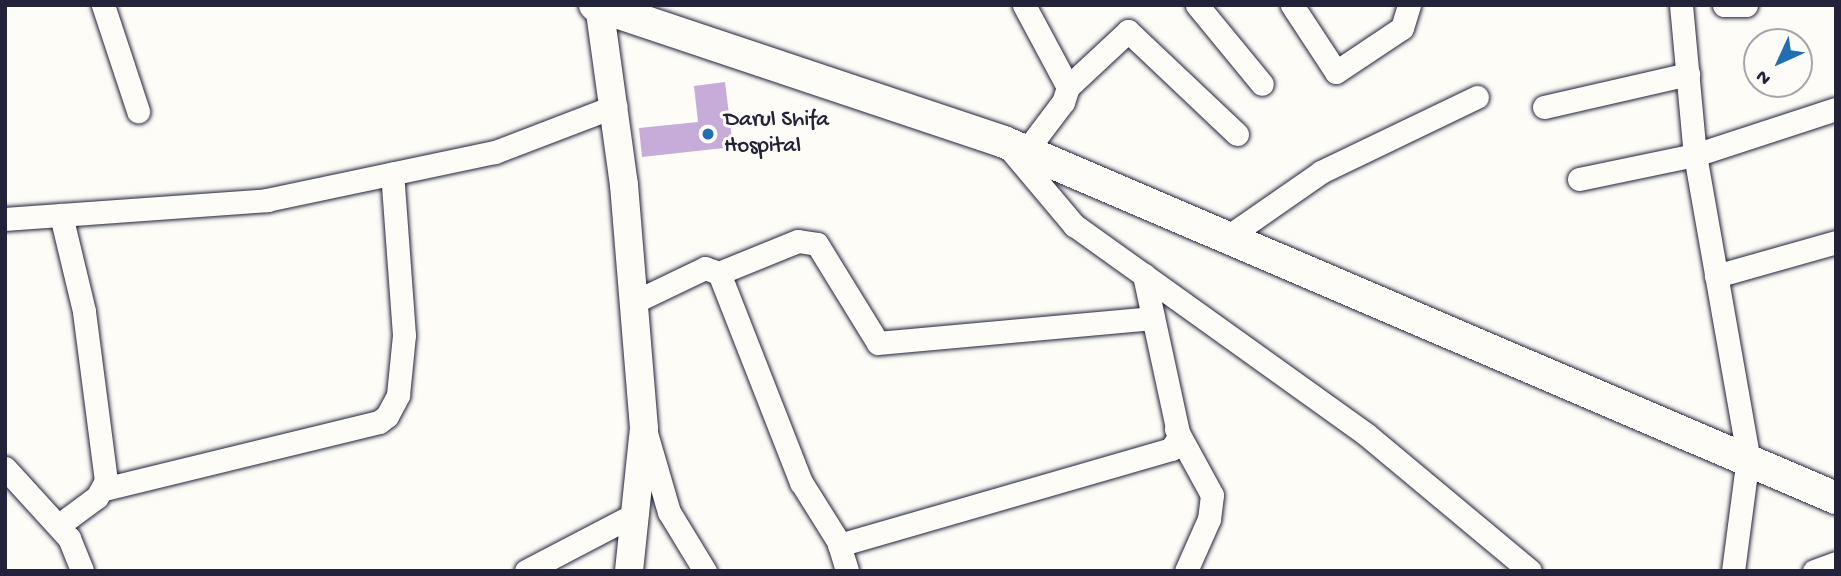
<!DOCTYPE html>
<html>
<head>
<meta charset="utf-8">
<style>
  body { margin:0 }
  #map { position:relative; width:1841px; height:576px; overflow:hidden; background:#fdfcf7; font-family:"Gochi Hand",sans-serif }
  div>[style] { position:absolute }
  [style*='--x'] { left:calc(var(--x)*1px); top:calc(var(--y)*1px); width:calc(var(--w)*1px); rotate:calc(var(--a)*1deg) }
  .building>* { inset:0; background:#c7acda }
  .roads { filter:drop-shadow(0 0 2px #22223b) drop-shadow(0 0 2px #22223b) }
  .minor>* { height:23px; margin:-11.5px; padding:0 11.5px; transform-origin:11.5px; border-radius:11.5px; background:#fdfcf7 }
  .tertiary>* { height:28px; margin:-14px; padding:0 14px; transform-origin:14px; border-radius:14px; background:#fdfcf7 }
  .secondary>* { height:32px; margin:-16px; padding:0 16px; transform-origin:16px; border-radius:16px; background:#fdfcf7 }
  .dots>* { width:19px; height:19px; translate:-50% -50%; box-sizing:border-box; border:4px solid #fdfcf7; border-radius:50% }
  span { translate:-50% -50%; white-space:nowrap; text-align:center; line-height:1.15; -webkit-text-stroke:6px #fdfcf7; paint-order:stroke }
  .poi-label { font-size:23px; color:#22223b }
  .left { translate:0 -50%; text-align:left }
  .frame { position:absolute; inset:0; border:7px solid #22223b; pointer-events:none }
  .north { position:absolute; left:1743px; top:28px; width:70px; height:70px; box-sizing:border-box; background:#fdfcf7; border:2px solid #a5a5ac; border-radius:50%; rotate:225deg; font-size:19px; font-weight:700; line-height:28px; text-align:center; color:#22223b }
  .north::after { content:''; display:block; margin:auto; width:24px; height:32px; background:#1f6fb2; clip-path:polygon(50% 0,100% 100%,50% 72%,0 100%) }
</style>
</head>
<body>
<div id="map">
  <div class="building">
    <div style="clip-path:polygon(725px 82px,733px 147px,642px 157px,639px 128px,698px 122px,694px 86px)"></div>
  </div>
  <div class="roads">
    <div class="minor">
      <div style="--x:103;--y:5;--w:112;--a:71.7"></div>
      <div style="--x:1024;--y:5;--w:93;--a:61.8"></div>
      <div style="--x:1068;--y:87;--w:16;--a:108"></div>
      <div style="--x:1063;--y:102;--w:61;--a:127.1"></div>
      <div style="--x:1197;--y:5;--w:102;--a:50.6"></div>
      <div style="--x:1292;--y:5;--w:80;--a:56.7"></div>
      <div style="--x:1336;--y:72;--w:79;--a:-33.7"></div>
      <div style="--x:1402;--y:28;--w:24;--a:-73"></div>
      <div style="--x:1681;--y:5;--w:151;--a:84.7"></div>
      <div style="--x:1695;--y:155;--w:307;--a:80"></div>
      <div style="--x:1748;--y:457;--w:115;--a:97.5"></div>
      <div style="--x:1724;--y:5;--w:22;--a:0"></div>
      <div style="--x:1068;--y:87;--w:82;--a:-43"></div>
      <div style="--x:1128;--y:31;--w:150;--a:43.4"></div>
      <div style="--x:1544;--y:107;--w:148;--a:-12.9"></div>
      <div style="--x:1004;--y:142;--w:109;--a:49.9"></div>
      <div style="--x:1074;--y:225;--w:360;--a:35.6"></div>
      <div style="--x:1367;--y:435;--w:212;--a:39.8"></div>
      <div style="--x:1579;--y:179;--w:118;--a:-11.7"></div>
      <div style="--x:1695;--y:155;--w:148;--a:-18.1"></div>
      <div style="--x:5;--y:219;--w:263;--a:-4.1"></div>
      <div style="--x:267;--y:200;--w:233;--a:-11.9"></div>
      <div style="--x:495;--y:152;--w:129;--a:-21"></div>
      <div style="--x:1229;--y:236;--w:112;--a:-34.8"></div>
      <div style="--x:1321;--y:172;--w:173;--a:-25.7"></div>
      <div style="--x:719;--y:273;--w:85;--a:-22.1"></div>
      <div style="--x:798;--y:241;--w:19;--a:9"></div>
      <div style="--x:817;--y:244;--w:116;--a:58.4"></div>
      <div style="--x:878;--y:343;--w:276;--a:-5.2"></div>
      <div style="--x:1716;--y:276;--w:125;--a:-15.8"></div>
      <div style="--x:632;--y:303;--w:81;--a:-25.6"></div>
      <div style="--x:705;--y:268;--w:15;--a:20"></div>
      <div style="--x:719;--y:273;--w:225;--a:68.6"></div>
      <div style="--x:801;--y:482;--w:70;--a:57.9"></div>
      <div style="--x:838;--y:541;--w:31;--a:73"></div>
      <div style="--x:1176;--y:429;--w:75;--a:61.4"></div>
      <div style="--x:1212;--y:495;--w:24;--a:97"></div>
      <div style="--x:1209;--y:519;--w:57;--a:113.9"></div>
      <div style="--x:646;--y:433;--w:82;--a:73.8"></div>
      <div style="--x:669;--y:512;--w:69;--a:58.6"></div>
      <div style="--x:5;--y:468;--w:95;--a:47.6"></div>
      <div style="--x:69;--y:538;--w:35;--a:68"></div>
      <div style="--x:104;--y:489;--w:283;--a:-13.7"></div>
      <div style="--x:379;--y:422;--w:10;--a:-37"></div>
      <div style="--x:387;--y:416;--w:24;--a:-62"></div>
      <div style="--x:398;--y:395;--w:60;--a:-84.3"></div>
      <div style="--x:404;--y:335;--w:162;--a:-94.2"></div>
      <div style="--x:59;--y:525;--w:47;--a:-36.4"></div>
      <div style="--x:97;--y:497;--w:18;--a:-61"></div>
      <div style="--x:106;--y:481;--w:171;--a:-97.4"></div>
      <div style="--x:84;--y:311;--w:99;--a:-103.5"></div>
      <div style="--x:839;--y:545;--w:346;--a:-16.1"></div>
      <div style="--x:1171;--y:449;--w:14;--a:-56"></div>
      <div style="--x:1179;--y:437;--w:166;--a:-102.2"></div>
      <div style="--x:526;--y:571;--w:125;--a:-27.6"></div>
      <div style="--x:1814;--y:571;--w:23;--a:-20"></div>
    </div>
    <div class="tertiary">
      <div style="--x:599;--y:5;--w:182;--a:82.1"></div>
      <div style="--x:624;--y:185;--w:244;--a:85.3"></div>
      <div style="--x:644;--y:428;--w:144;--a:96"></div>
    </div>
    <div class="secondary">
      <div style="--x:595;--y:5;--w:431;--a:18.5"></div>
      <div style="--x:1004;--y:142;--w:905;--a:23.17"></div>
    </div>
  </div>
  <div class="dots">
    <div style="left:708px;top:134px;background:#1f6fb2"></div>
  </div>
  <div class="poi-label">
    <span class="left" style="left:724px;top:134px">Darul Shifa<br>Hospital</span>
  </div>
  <div class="frame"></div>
  <div class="north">N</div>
</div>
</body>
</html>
